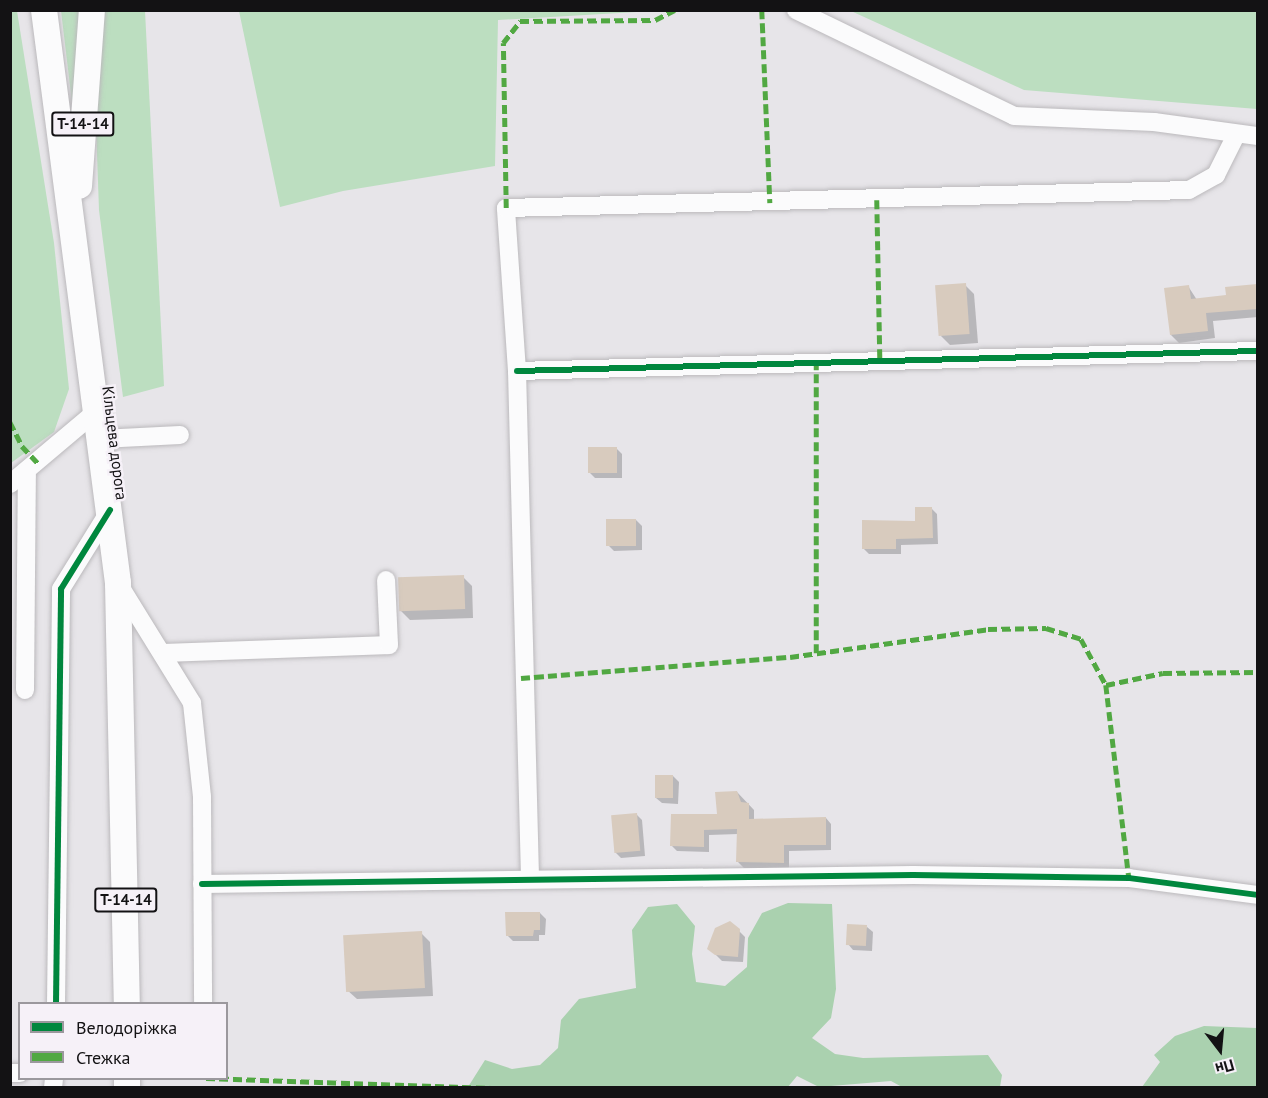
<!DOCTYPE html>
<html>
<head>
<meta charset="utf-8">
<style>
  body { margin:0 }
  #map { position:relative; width:1268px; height:1098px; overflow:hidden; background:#e7e5e9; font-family:"PT Sans",sans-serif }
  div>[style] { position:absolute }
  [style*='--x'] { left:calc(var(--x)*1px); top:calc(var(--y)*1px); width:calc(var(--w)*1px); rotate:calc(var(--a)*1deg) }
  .green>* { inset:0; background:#bcdec0 }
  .forest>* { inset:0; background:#aad1af }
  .shadow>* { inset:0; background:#0003 }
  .building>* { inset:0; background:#d8cbbe; transform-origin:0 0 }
  .roads { filter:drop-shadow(0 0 2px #bbb9bc) drop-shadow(0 0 2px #bbb9bc) }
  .minor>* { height:18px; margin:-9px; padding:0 9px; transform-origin:9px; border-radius:9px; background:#fbfbfc }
  .highway>* { height:26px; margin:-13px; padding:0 13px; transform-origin:13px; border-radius:13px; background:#fbfbfc }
  .quiet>* { height:4.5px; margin-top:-2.25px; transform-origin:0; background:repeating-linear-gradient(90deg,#51a842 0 9px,transparent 0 13.5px) }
  .cycleway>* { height:6px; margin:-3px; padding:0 3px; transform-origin:3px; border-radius:3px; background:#00873e }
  span { translate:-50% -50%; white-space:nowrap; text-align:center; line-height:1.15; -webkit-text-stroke:5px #f6f1f8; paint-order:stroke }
  .shield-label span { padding:2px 4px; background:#f6f1f8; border:2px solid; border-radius:4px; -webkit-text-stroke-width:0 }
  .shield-label { font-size:15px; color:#131214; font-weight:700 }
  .street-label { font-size:16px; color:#131214 }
  .frame { position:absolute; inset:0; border:12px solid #131214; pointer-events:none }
  .legend { position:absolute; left:18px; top:1002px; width:210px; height:78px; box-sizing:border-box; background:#f6f1f8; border:2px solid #9b989d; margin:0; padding:8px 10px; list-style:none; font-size:18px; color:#131214 }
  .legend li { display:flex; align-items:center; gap:12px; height:30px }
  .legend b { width:30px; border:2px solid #9b989d }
  .north { position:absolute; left:1190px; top:1020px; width:60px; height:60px; -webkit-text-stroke:4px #f6f1f8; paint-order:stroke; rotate:164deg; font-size:16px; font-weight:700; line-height:24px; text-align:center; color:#131214 }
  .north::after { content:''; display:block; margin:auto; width:21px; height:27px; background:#131214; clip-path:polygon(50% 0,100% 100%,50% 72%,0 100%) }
</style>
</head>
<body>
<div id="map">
  <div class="green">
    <div style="clip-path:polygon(17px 11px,54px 243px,69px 389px,54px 432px,11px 463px,10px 11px)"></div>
    <div style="clip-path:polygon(61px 11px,84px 11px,73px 111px)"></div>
    <div style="clip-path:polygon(104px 11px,145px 11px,164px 386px,123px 397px,99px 210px,95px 98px)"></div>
    <div style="clip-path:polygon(239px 11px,239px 10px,654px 11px,498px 20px,495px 166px,343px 191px,280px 207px)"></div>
    <div style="clip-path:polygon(851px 11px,1257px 11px,1257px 109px,1024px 90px)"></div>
  </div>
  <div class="forest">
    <div style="clip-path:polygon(788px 903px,832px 904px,836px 989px,831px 1018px,812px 1038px,835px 1054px,863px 1058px,988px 1055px,1002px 1075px,1000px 1087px,902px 1087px,891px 1081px,819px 1087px,797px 1076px,787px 1088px,468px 1087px,485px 1060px,512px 1069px,540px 1065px,558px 1048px,561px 1020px,579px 999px,636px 988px,632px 930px,648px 907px,677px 904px,695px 926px,692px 954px,696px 982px,725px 986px,747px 967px,748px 938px,762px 913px)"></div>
    <div style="clip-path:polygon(1204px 1026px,1257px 1028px,1257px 1087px,1142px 1087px,1160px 1062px,1154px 1055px,1175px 1036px)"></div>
  </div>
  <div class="shadow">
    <div style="clip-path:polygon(965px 285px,974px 294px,978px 343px,950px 345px,941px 336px)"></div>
    <div style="clip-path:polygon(1258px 285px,1258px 317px,1213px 321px,1215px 338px,1179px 343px,1171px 335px,1188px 286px,1197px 300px,1228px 296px,1227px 288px)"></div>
    <div style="clip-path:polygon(616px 448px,622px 454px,622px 478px,595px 478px,589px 472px)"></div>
    <div style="clip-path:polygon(931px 508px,937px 514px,938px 544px,901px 545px,901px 554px,869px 554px,863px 548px,917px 522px)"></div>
    <div style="clip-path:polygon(636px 520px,642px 526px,642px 550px,614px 551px,608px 545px)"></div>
    <div style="clip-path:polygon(463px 577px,472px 586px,473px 618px,410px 620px,401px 611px)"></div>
    <div style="clip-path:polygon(673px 776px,679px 782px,678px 804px,662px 803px,656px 798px)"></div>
    <div style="clip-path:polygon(737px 792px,754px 810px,754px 820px,826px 818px,831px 824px,831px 850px,789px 851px,789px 868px,744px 868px,738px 862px,738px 834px,709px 835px,709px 852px,677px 851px,672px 846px,719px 815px)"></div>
    <div style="clip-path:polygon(636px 814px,642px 820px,645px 856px,621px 858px,615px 852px)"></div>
    <div style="clip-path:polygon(540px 913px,546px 919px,545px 935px,539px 935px,539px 941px,513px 941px,507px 935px)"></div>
    <div style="clip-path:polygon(867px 927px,873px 932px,872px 951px,853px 950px,848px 944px)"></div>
    <div style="clip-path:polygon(739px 931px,745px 937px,743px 962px,722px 961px,715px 954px)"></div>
    <div style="clip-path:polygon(421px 933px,430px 942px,433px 996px,357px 999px,347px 990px)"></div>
  </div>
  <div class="building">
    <div style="left:966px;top:283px;width:51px;height:31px;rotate:86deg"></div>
    <div style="clip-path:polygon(1257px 284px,1257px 309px,1206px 313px,1208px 331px,1170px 335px,1164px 288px,1189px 285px,1191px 299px,1226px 295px,1225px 287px)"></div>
    <div style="left:588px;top:447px;width:29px;height:26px"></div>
    <div style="clip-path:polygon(915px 507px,932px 507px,933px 538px,896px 539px,896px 549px,862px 549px,862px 520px,915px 521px)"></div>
    <div style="left:606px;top:519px;width:30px;height:27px"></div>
    <div style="left:464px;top:575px;width:34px;height:66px;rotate:88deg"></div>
    <div style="left:655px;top:775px;width:18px;height:23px"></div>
    <div style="clip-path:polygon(737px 791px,741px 802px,749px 803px,749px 819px,826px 817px,826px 845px,784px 845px,784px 863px,736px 862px,737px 829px,704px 830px,704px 847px,670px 846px,671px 814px,717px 814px,715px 792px)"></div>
    <div style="left:637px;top:813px;width:38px;height:26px;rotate:85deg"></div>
    <div style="clip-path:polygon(505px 912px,540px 912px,540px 930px,534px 930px,533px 936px,506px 936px)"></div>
    <div style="clip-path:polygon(730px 921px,740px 929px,738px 957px,715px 955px,707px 949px,715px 928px)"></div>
    <div style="left:847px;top:924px;width:20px;height:21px;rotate:3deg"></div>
    <div style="left:422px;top:931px;width:57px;height:79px;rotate:87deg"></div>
  </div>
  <div class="roads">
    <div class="minor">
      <div style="--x:796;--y:10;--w:242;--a:25.9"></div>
      <div style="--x:1014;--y:116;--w:140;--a:2.5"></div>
      <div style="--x:1154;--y:122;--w:105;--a:7.7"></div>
      <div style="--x:517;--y:371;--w:741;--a:-1.55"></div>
      <div style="--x:101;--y:439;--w:79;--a:-2.9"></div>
      <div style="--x:10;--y:484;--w:115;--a:-40.1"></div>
      <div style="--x:118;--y:583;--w:141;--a:58.3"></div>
      <div style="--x:192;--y:703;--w:95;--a:83.9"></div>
      <div style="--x:202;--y:797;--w:207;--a:89.7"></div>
      <div style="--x:165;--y:653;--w:224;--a:-2"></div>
      <div style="--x:389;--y:645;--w:65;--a:-92.6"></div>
      <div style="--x:25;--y:690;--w:217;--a:-89.5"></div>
      <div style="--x:530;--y:877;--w:506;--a:-91.47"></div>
      <div style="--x:517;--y:371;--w:163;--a:-93.9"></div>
      <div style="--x:506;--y:208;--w:683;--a:-1.51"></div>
      <div style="--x:1189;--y:190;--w:31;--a:-29"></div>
      <div style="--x:1216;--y:175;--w:45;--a:-63.4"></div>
      <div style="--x:202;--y:884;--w:711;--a:-0.73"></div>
      <div style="--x:913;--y:875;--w:216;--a:0.8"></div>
      <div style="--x:1129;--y:878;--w:130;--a:7.5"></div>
      <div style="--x:56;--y:1004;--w:415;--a:-89.3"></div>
      <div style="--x:61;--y:589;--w:93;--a:-58.2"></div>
      <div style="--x:10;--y:1073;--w:10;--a:0"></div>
      <div style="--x:53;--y:1088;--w:10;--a:-84"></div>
    </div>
    <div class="highway">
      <div style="--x:44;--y:10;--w:578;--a:82.64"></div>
      <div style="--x:118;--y:583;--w:421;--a:88.8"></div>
      <div style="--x:79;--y:186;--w:176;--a:-85.8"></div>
      <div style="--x:127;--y:1088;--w:10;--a:-90"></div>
    </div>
  </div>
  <div class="quiet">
    <div style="--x:762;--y:10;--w:193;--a:87.6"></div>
    <div style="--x:877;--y:200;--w:161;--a:88.9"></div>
    <div style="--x:506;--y:208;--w:165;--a:-91"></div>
    <div style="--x:503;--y:43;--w:28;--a:-52"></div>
    <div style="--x:520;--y:21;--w:135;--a:-0.4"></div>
    <div style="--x:655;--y:20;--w:22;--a:-27"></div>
    <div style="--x:10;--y:422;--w:27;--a:63"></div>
    <div style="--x:22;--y:446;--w:23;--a:47"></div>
    <div style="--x:816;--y:653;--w:290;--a:-90"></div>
    <div style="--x:521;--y:678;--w:270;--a:-4.5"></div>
    <div style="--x:790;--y:657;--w:200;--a:-8"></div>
    <div style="--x:988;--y:629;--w:58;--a:-1"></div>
    <div style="--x:1046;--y:628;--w:37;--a:17"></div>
    <div style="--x:1081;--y:639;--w:52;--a:61.5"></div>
    <div style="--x:1106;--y:685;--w:58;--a:-11.9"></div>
    <div style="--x:1163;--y:673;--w:95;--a:-0.6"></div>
    <div style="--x:1106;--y:685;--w:194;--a:83.2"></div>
    <div style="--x:206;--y:1078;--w:286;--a:2"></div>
  </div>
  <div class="cycleway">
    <div style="--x:517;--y:371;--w:741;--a:-1.55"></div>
    <div style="--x:202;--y:884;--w:711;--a:-0.73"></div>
    <div style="--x:913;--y:875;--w:216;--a:0.8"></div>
    <div style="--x:1129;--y:878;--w:130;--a:7.5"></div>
    <div style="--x:56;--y:1004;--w:415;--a:-89.3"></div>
    <div style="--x:61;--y:589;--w:93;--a:-58.2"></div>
  </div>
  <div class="shield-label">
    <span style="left:83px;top:124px">Т-14-14</span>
    <span style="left:126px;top:900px">Т-14-14</span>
  </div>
  <div class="street-label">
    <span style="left:115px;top:443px;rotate:83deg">Кільцева дорога</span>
  </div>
  <div class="frame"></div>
  <ul class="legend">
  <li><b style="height:8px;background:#00873e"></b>Велодоріжка</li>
  <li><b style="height:8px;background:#51a842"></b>Стежка</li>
  </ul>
  <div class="north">Пн</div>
</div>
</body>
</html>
